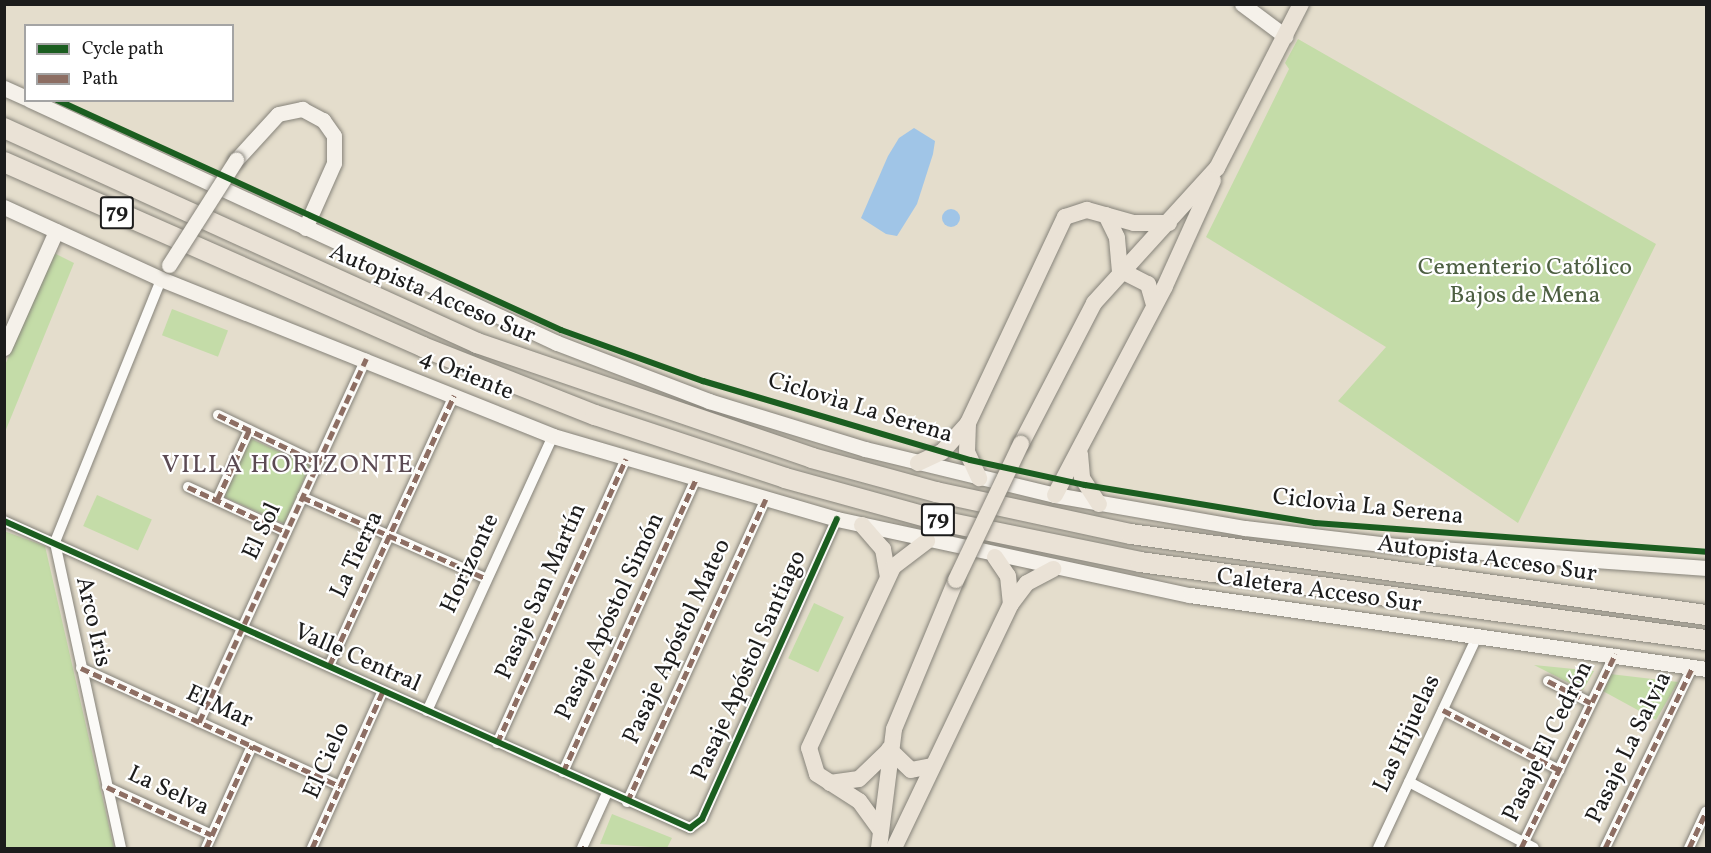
<!DOCTYPE html>
<html>
<head>
<meta charset="utf-8">
<style>
  body { margin:0 }
  #map { position:relative; width:1711px; height:853px; overflow:hidden; background:#e4ddcc; font-family:Vollkorn,serif }
  div>[style] { position:absolute }
  [style*='--x'] { left:calc(var(--x)*1px); top:calc(var(--y)*1px); width:calc(var(--w)*1px); rotate:calc(var(--a)*1deg) }
  .green>* { inset:0; background:#c4dca8; transform-origin:0 0 }
  .water>* { inset:0; background:#a0c5e7 }
  .round { border-radius:50% }
  .roads { filter:drop-shadow(0 0 2px #86837a) drop-shadow(0 0 2px #86837a) }
  .street>* { height:10px; margin:-5px; padding:0 5px; transform-origin:5px; border-radius:5px; background:#fbfaf7 }
  .secondary>* { height:15px; margin:-7.5px; padding:0 7.5px; transform-origin:7.5px; border-radius:7.5px; background:#f5f1ea }
  .primary>* { height:16px; margin:-8px; padding:0 8px; transform-origin:8px; border-radius:8px; background:#eae2d6 }
  .highway>* { height:20px; margin:-10px; padding:0 10px; transform-origin:10px; border-radius:10px; background:#eae2d6 }
  .bridges { filter:drop-shadow(0 0 2px #86837a) drop-shadow(0 0 2px #86837a) }
  .secondary-bridge>* { height:15px; margin:-7.5px; padding:0 7.5px; transform-origin:7.5px; border-radius:7.5px; background:#f5f1ea }
  .primary-bridge>* { height:16px; margin:-8px; padding:0 8px; transform-origin:8px; border-radius:8px; background:#eae2d6 }
  .quiet>* { height:4.5px; margin-top:-2.25px; transform-origin:0; background:repeating-linear-gradient(90deg,#8d6e63 0 9px,transparent 0 13.5px) }
  .cycleway>* { height:6px; margin:-3px; padding:0 3px; transform-origin:3px; border-radius:3px; background:#1b5e20 }
  span { translate:-50% -50%; white-space:nowrap; text-align:center; line-height:1.15; -webkit-text-stroke:4.5px #fff; paint-order:stroke }
  .shield-label span { padding:2px 4px; background:#fff; border:2px solid; border-radius:4px; -webkit-text-stroke-width:0 }
  .shield-label { font-size:22px; color:#1c1c1c; font-weight:700 }
  .park-label { font-size:24px; color:#4d5f42 }
  .street-label { font-size:24px; color:#1c1c1c }
  .neighbourhood-label { font-size:26px; color:#5b4a53; letter-spacing:1.5px }
  .frame { position:absolute; inset:0; border:6px solid #1c1c1c; pointer-events:none }
  .legend { position:absolute; left:24px; top:24px; width:210px; height:78px; box-sizing:border-box; background:#fff; border:2px solid #a4a4a4; margin:0; padding:8px 10px; list-style:none; font-size:18px; color:#1c1c1c }
  .legend li { display:flex; align-items:center; gap:12px; height:30px }
  .legend b { width:30px; border:2px solid #a4a4a4 }
</style>
</head>
<body>
<div id="map">
  <div class="green">
    <div style="clip-path:polygon(1298px 39px,1656px 244px,1518px 523px,1338px 401px,1386px 347px,1206px 237px,1289px 69px,1285px 63px)"></div>
    <div style="clip-path:polygon(54px 253px,74px 263px,5px 432px,5px 365px)"></div>
    <div style="left:172px;top:309px;width:60px;height:28px;rotate:21deg"></div>
    <div style="left:249px;top:438px;width:67px;height:64px;rotate:24deg"></div>
    <div style="left:97px;top:495px;width:60px;height:34px;rotate:24deg"></div>
    <div style="clip-path:polygon(4px 531px,45px 546px,114px 848px,5px 848px)"></div>
    <div style="left:814px;top:603px;width:33px;height:61px;rotate:25deg"></div>
    <div style="clip-path:polygon(1534px 665px,1594px 671px,1583px 690px)"></div>
    <div style="clip-path:polygon(1610px 674px,1678px 682px,1656px 720px,1601px 690px)"></div>
    <div style="clip-path:polygon(612px 814px,672px 838px,667px 848px,600px 844px)"></div>
  </div>
  <div class="water">
    <div style="clip-path:polygon(914px 128px,935px 141px,933px 154px,917px 204px,897px 236px,886px 234px,861px 218px,888px 156px,899px 138px)"></div>
    <div class="round" style="left:942px;top:209px;width:18px;height:18px"></div>
  </div>
  <div class="roads">
    <div class="street">
      <div style="--x:218;--y:415;--w:111;--a:25.6"></div>
      <div style="--x:188;--y:487;--w:108;--a:24.7"></div>
      <div style="--x:302;--y:497;--w:202;--a:23.9"></div>
      <div style="--x:217;--y:500;--w:77;--a:-65.4"></div>
      <div style="--x:4;--y:521;--w:752;--a:24.11"></div>
      <div style="--x:690;--y:828;--w:15;--a:-37"></div>
      <div style="--x:702;--y:819;--w:329;--a:-65.8"></div>
      <div style="--x:329;--y:666;--w:298;--a:-65.2"></div>
      <div style="--x:81;--y:668;--w:285;--a:24.5"></div>
      <div style="--x:1548;--y:681;--w:48;--a:27.1"></div>
      <div style="--x:1443;--y:710;--w:131;--a:27.3"></div>
      <div style="--x:427;--y:711;--w:302;--a:-65.4"></div>
      <div style="--x:199;--y:722;--w:400;--a:-65.3"></div>
      <div style="--x:497;--y:743;--w:312;--a:-65.6"></div>
      <div style="--x:563;--y:772;--w:322;--a:-65.6"></div>
      <div style="--x:1409;--y:782;--w:141;--a:27.8"></div>
      <div style="--x:107;--y:787;--w:115;--a:24.6"></div>
      <div style="--x:627;--y:802;--w:333;--a:-65.4"></div>
      <div style="--x:121;--y:848;--w:313;--a:-102.2"></div>
      <div style="--x:55;--y:542;--w:284;--a:-68"></div>
      <div style="--x:206;--y:848;--w:112;--a:-65.7"></div>
      <div style="--x:312;--y:848;--w:172;--a:-65.7"></div>
      <div style="--x:582;--y:848;--w:60;--a:-65.6"></div>
      <div style="--x:1378;--y:848;--w:233;--a:-64.9"></div>
      <div style="--x:1521;--y:848;--w:216;--a:-64.1"></div>
      <div style="--x:1605;--y:848;--w:202;--a:-64.2"></div>
      <div style="--x:1689;--y:848;--w:40;--a:-65"></div>
    </div>
    <div class="secondary">
      <div style="--x:1242;--y:4;--w:54;--a:36.7"></div>
      <div style="--x:4;--y:88;--w:24;--a:24"></div>
      <div style="--x:30;--y:100;--w:580;--a:24.75"></div>
      <div style="--x:557;--y:343;--w:163;--a:20.9"></div>
      <div style="--x:709;--y:401;--w:163;--a:17.1"></div>
      <div style="--x:865;--y:449;--w:195;--a:13.6"></div>
      <div style="--x:1055;--y:495;--w:193;--a:9.9"></div>
      <div style="--x:1245;--y:528;--w:155;--a:6.7"></div>
      <div style="--x:1399;--y:546;--w:308;--a:4.1"></div>
      <div style="--x:236;--y:160;--w:62;--a:-47.6"></div>
      <div style="--x:278;--y:114;--w:25;--a:-12"></div>
      <div style="--x:302;--y:109;--w:24;--a:28"></div>
      <div style="--x:323;--y:120;--w:19;--a:55"></div>
      <div style="--x:334;--y:136;--w:27;--a:90"></div>
      <div style="--x:334;--y:163;--w:71;--a:114"></div>
      <div style="--x:4;--y:207;--w:173;--a:24.6"></div>
      <div style="--x:161;--y:279;--w:422;--a:21.8"></div>
      <div style="--x:553;--y:436;--w:296;--a:16.3"></div>
      <div style="--x:837;--y:519;--w:361;--a:12.2"></div>
      <div style="--x:1190;--y:595;--w:521;--a:8.16"></div>
      <div style="--x:4;--y:348;--w:128;--a:-66"></div>
    </div>
    <div class="primary">
      <div style="--x:1106;--y:215;--w:25;--a:64"></div>
      <div style="--x:1117;--y:238;--w:32;--a:85"></div>
      <div style="--x:1120;--y:270;--w:31;--a:27"></div>
      <div style="--x:1148;--y:284;--w:22;--a:74"></div>
      <div style="--x:968;--y:423;--w:29;--a:92"></div>
      <div style="--x:967;--y:452;--w:29;--a:65"></div>
      <div style="--x:1021;--y:444;--w:159;--a:-62.6"></div>
      <div style="--x:1094;--y:303;--w:183;--a:-47.7"></div>
      <div style="--x:1217;--y:168;--w:184;--a:-62.9"></div>
      <div style="--x:1080;--y:454;--w:24;--a:85"></div>
      <div style="--x:1082;--y:478;--w:31;--a:57"></div>
      <div style="--x:918;--y:463;--w:26;--a:-25"></div>
      <div style="--x:942;--y:452;--w:39;--a:-48"></div>
      <div style="--x:968;--y:423;--w:228;--a:-64.8"></div>
      <div style="--x:1065;--y:217;--w:23;--a:-18"></div>
      <div style="--x:1087;--y:210;--w:49;--a:15.5"></div>
      <div style="--x:1134;--y:223;--w:35;--a:0"></div>
      <div style="--x:1055;--y:495;--w:236;--a:-62.2"></div>
      <div style="--x:1165;--y:286;--w:116;--a:-65.6"></div>
      <div style="--x:862;--y:525;--w:32;--a:49"></div>
      <div style="--x:883;--y:549;--w:27;--a:80"></div>
      <div style="--x:995;--y:557;--w:23;--a:56"></div>
      <div style="--x:1008;--y:576;--w:28;--a:84"></div>
      <div style="--x:889;--y:749;--w:30;--a:44"></div>
      <div style="--x:911;--y:770;--w:21;--a:-11"></div>
      <div style="--x:830;--y:783;--w:29;--a:-8"></div>
      <div style="--x:859;--y:779;--w:39;--a:-44"></div>
      <div style="--x:881;--y:831;--w:37;--a:-126"></div>
      <div style="--x:859;--y:801;--w:50;--a:-147.3"></div>
      <div style="--x:817;--y:774;--w:27;--a:-107"></div>
      <div style="--x:809;--y:748;--w:200;--a:-65.1"></div>
      <div style="--x:893;--y:567;--w:43;--a:-37.4"></div>
      <div style="--x:879;--y:848;--w:120;--a:-82.8"></div>
      <div style="--x:894;--y:729;--w:161;--a:-67.4"></div>
      <div style="--x:894;--y:848;--w:271;--a:-64.4"></div>
      <div style="--x:1011;--y:604;--w:26;--a:-53"></div>
      <div style="--x:1027;--y:583;--w:30;--a:-28"></div>
    </div>
    <div class="highway">
      <div style="--x:4;--y:128;--w:520;--a:24.44"></div>
      <div style="--x:477;--y:343;--w:354;--a:18.9"></div>
      <div style="--x:812;--y:458;--w:129;--a:15.3"></div>
      <div style="--x:936;--y:492;--w:199;--a:12.2"></div>
      <div style="--x:1131;--y:534;--w:581;--a:8.02"></div>
      <div style="--x:4;--y:162;--w:458;--a:23.8"></div>
      <div style="--x:423;--y:347;--w:185;--a:21.6"></div>
      <div style="--x:595;--y:415;--w:200;--a:18.3"></div>
      <div style="--x:785;--y:478;--w:162;--a:15.4"></div>
      <div style="--x:941;--y:521;--w:203;--a:11.6"></div>
      <div style="--x:1140;--y:562;--w:571;--a:7.85"></div>
    </div>
  </div>
  <div class="bridges">
    <div class="secondary-bridge">
      <div style="--x:169;--y:265;--w:125;--a:-57.5"></div>
    </div>
    <div class="primary-bridge">
      <div style="--x:956;--y:580;--w:151;--a:-64.5"></div>
    </div>
  </div>
  <div class="quiet">
    <div style="--x:218;--y:415;--w:111;--a:25.6"></div>
    <div style="--x:188;--y:487;--w:108;--a:24.7"></div>
    <div style="--x:302;--y:497;--w:202;--a:23.9"></div>
    <div style="--x:217;--y:500;--w:77;--a:-65.4"></div>
    <div style="--x:329;--y:666;--w:298;--a:-65.2"></div>
    <div style="--x:81;--y:668;--w:285;--a:24.5"></div>
    <div style="--x:1548;--y:681;--w:48;--a:27.1"></div>
    <div style="--x:1443;--y:710;--w:131;--a:27.3"></div>
    <div style="--x:199;--y:722;--w:400;--a:-65.3"></div>
    <div style="--x:497;--y:743;--w:312;--a:-65.6"></div>
    <div style="--x:563;--y:772;--w:322;--a:-65.6"></div>
    <div style="--x:107;--y:787;--w:115;--a:24.6"></div>
    <div style="--x:627;--y:802;--w:333;--a:-65.4"></div>
    <div style="--x:206;--y:848;--w:112;--a:-65.7"></div>
    <div style="--x:312;--y:848;--w:172;--a:-65.7"></div>
    <div style="--x:582;--y:848;--w:2;--a:0"></div>
    <div style="--x:1521;--y:848;--w:216;--a:-64.1"></div>
    <div style="--x:1605;--y:848;--w:202;--a:-64.2"></div>
    <div style="--x:1689;--y:848;--w:40;--a:-65"></div>
  </div>
  <div class="cycleway">
    <div style="--x:57;--y:100;--w:554;--a:24.53"></div>
    <div style="--x:561;--y:330;--w:151;--a:19.8"></div>
    <div style="--x:703;--y:381;--w:278;--a:16.5"></div>
    <div style="--x:970;--y:460;--w:118;--a:12.3"></div>
    <div style="--x:1085;--y:485;--w:233;--a:9.4"></div>
    <div style="--x:1315;--y:523;--w:392;--a:4.2"></div>
    <div style="--x:4;--y:521;--w:752;--a:24.11"></div>
    <div style="--x:690;--y:828;--w:15;--a:-37"></div>
    <div style="--x:702;--y:819;--w:329;--a:-65.8"></div>
  </div>
  <div class="shield-label">
    <span style="left:117px;top:213px">79</span>
    <span style="left:938px;top:520px">79</span>
  </div>
  <div class="park-label">
    <span style="left:1525px;top:283px">Cementerio Católico<br>Bajos de Mena</span>
  </div>
  <div class="street-label">
    <span style="left:432px;top:295px;rotate:23deg">Autopista Acceso Sur</span>
    <span style="left:466px;top:376px;rotate:22deg">4 Oriente</span>
    <span style="left:860px;top:409px;rotate:17deg">Ciclovìa La Serena</span>
    <span style="left:1368px;top:508px;rotate:6deg">Ciclovìa La Serena</span>
    <span style="left:263px;top:532px;rotate:-65deg">El Sol</span>
    <span style="left:358px;top:555px;rotate:-65deg">La Tierra</span>
    <span style="left:1487px;top:560px;rotate:8deg">Autopista Acceso Sur</span>
    <span style="left:471px;top:564px;rotate:-65deg">Horizonte</span>
    <span style="left:542px;top:592px;rotate:-66deg">Pasaje San Martín</span>
    <span style="left:1319px;top:592px;rotate:8deg">Caletera Acceso Sur</span>
    <span style="left:611px;top:617px;rotate:-65deg">Pasaje Apóstol Simón</span>
    <span style="left:92px;top:622px;rotate:77deg">Arco Iris</span>
    <span style="left:678px;top:642px;rotate:-65deg">Pasaje Apóstol Mateo</span>
    <span style="left:357px;top:659px;rotate:24deg">Valle Central</span>
    <span style="left:750px;top:666px;rotate:-66deg">Pasaje Apóstol Santiago</span>
    <span style="left:219px;top:708px;rotate:25deg">El Mar</span>
    <span style="left:1408px;top:734px;rotate:-65deg">Las Hijuelas</span>
    <span style="left:1549px;top:742px;rotate:-64deg">Pasaje El Cedrón</span>
    <span style="left:1630px;top:748px;rotate:-64deg">Pasaje La Salvia</span>
    <span style="left:328px;top:761px;rotate:-66deg">El Cielo</span>
    <span style="left:168px;top:792px;rotate:25deg">La Selva</span>
  </div>
  <div class="neighbourhood-label">
    <span style="left:288px;top:466px">VILLA HORIZONTE</span>
  </div>
  <div class="frame"></div>
  <ul class="legend">
  <li><b style="height:8px;background:#1b5e20"></b>Cycle path</li>
  <li><b style="height:8px;background:#8d6e63"></b>Path</li>
  </ul>
</div>
</body>
</html>
